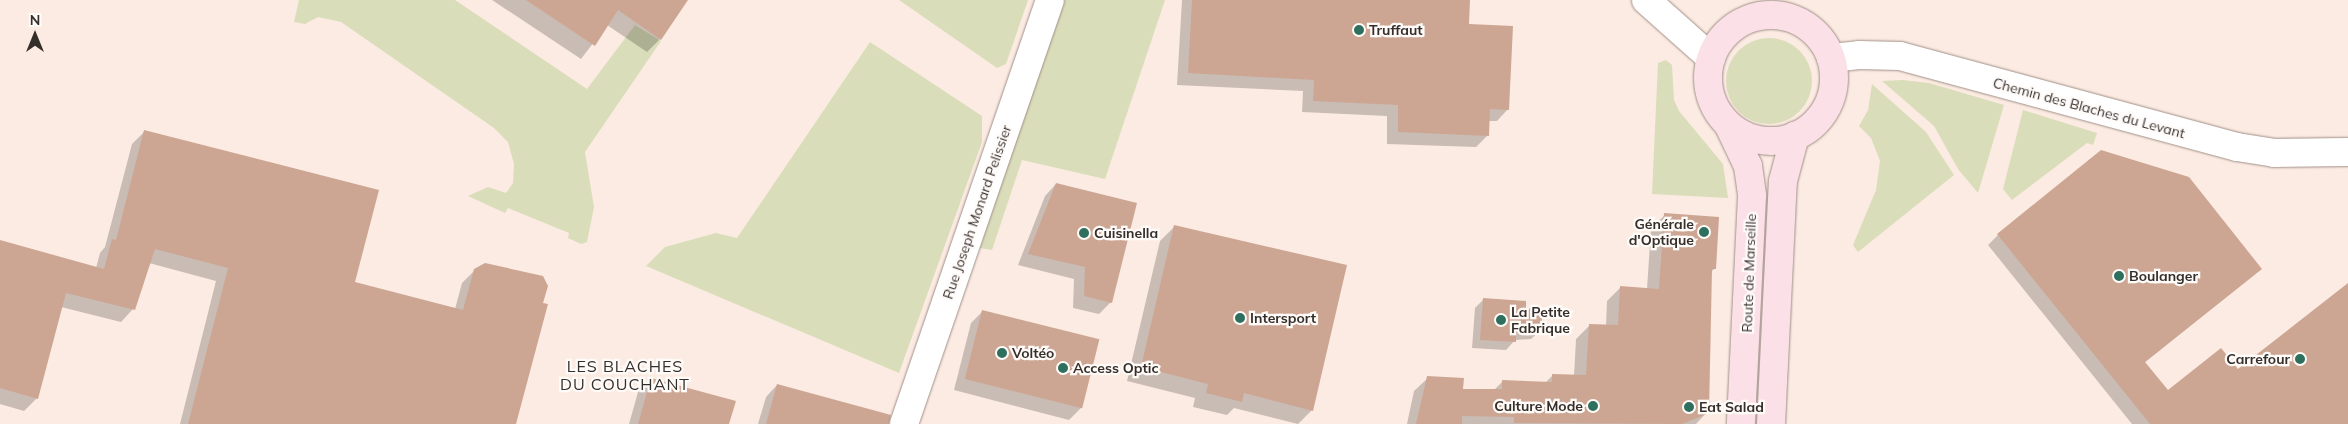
<!DOCTYPE html>
<html>
<head>
<meta charset="utf-8">
<style>
  body { margin:0 }
  #map { position:relative; width:2348px; height:424px; overflow:hidden; background:#fcebe2; font-family:Mulish,sans-serif }
  div>[style] { position:absolute }
  [style*='--x'] { left:calc(var(--x)*1px); top:calc(var(--y)*1px); width:calc(var(--w)*1px); rotate:calc(var(--a)*1deg) }
  .green>* { inset:0; background:#daddb9 }
  .round { border-radius:50% }
  .shadow>* { inset:0; background:#0003 }
  .building>* { inset:0; background:#cca693; transform-origin:0 0 }
  .roads { filter:drop-shadow(0 0 1px #a09088) drop-shadow(0 0 1px #a09088) }
  .minor>* { height:28px; margin:-14px; padding:0 14px; transform-origin:14px; border-radius:14px; background:#fff }
  .secondary>* { height:28px; margin:-14px; padding:0 14px; transform-origin:14px; border-radius:14px; background:#fbe0e7 }
  .secondary>.ring { margin:-14px; padding:0; box-sizing:content-box; background:none; border:28px solid #fbe0e7; border-radius:50% }
  .dots>* { width:14px; height:14px; translate:-50% -50%; box-sizing:border-box; border:2px solid #fffbf9; border-radius:50% }
  span { translate:-50% -50%; white-space:nowrap; text-align:center; line-height:1.15; -webkit-text-stroke:4.5px #fffbf9; paint-order:stroke }
  .poi-label { font-size:14px; color:#352f2b; font-weight:700 }
  .left { translate:0 -50%; text-align:left }
  .right { translate:-100% -50%; text-align:right }
  .street-label { font-size:14px; color:#352f2b }
  .quarter-label { font-size:16px; color:#352f2b; letter-spacing:1px }
  .north { position:absolute; left:10px; top:10px; width:50px; height:50px; -webkit-text-stroke:4px #fffbf9; paint-order:stroke; rotate:0deg; font-size:14px; font-weight:700; line-height:20px; text-align:center; color:#352f2b }
  .north::after { content:''; display:block; margin:auto; width:18px; height:22px; background:#352f2b; clip-path:polygon(50% 0,100% 100%,50% 72%,0 100%) }
</style>
</head>
<body>
<div id="map">
  <div class="green">
    <div style="clip-path:polygon(299px 0,455px 0,587px 89px,635px 25px,661px 41px,585px 152px,594px 207px,587px 242px,581px 244px,568px 238px,569px 233px,508px 208px,505px 213px,468px 196px,488px 187px,506px 193px,513px 183px,514px 164px,508px 142px,494px 128px,341px 22px,318px 17px,305px 24px,294px 22px)"></div>
    <div style="clip-path:polygon(899px 0,1028px 0,1006px 64px,997px 68px)"></div>
    <div style="clip-path:polygon(1062px 0,1165px 0,1105px 179px,1022px 160px,992px 250px,980px 248px)"></div>
    <div class="round" style="left:1726px;top:38px;width:86px;height:86px"></div>
    <div style="clip-path:polygon(870px 42px,982px 116px,982px 142px,899px 373px,646px 266px,665px 247px,716px 233px,737px 238px)"></div>
    <div style="clip-path:polygon(1666px 60px,1672px 65px,1674px 100px,1679px 111px,1723px 164px,1728px 198px,1652px 194px,1658px 63px)"></div>
    <div style="clip-path:polygon(1903px 80px,1929px 83px,2004px 105px,1978px 193px,1958px 169px,1934px 126px,1882px 81px)"></div>
    <div style="clip-path:polygon(1872px 84px,1926px 132px,1954px 175px,1858px 252px,1853px 245px,1876px 190px,1880px 161px,1871px 138px,1859px 126px,1868px 110px)"></div>
    <div style="clip-path:polygon(2023px 110px,2097px 133px,2093px 145px,2087px 143px,2012px 200px,2003px 189px)"></div>
  </div>
  <div class="shadow">
    <div style="clip-path:polygon(492px 0,687px 0,660px 39px,647px 52px,607px 25px,581px 59px)"></div>
    <div style="clip-path:polygon(1182px 0,1469px 0,1468px 25px,1508px 109px,1497px 121px,1488px 121px,1488px 135px,1476px 147px,1387px 144px,1387px 116px,1302px 112px,1303px 91px,1177px 85px)"></div>
    <div style="clip-path:polygon(145px 131px,353px 283px,455px 309px,462px 283px,475px 270px,515px 424px,180px 424px,216px 281px,149px 263px,133px 309px,121px 322px,61px 307px,37px 398px,24px 411px,0 404px,0 242px,96px 268px,100px 253px,105px 247px,132px 144px)"></div>
    <div style="clip-path:polygon(1056px 184px,1111px 302px,1099px 314px,1073px 308px,1074px 279px,1018px 265px,1045px 196px)"></div>
    <div style="clip-path:polygon(1665px 215px,1714px 269px,1710px 273px,1707px 412px,1696px 424px,1407px 424px,1414px 391px,1428px 378px,1462px 390px,1494px 390px,1503px 381px,1545px 383px,1553px 375px,1574px 376px,1576px 339px,1590px 325px,1606px 326px,1607px 301px,1620px 288px,1647px 289px,1651px 228px)"></div>
    <div style="clip-path:polygon(1174px 227px,1312px 410px,1298px 424px,1234px 408px,1227px 415px,1193px 407px,1195px 398px,1127px 381px,1160px 241px)"></div>
    <div style="clip-path:polygon(1998px 235px,2261px 269px,2144px 363px,2168px 392px,2238px 371px,2348px 285px,2348px 424px,2132px 424px,1988px 245px)"></div>
    <div style="clip-path:polygon(1483px 300px,1524px 309px,1540px 331px,1531px 339px,1515px 340px,1506px 350px,1472px 348px,1475px 308px)"></div>
    <div style="clip-path:polygon(983px 311px,1098px 340px,1081px 408px,1069px 420px,954px 390px,971px 323px)"></div>
    <div style="clip-path:polygon(651px 379px,728px 424px,629px 424px,638px 392px)"></div>
    <div style="clip-path:polygon(777px 385px,867px 424px,758px 424px,766px 397px)"></div>
  </div>
  <div class="building">
    <div style="clip-path:polygon(526px 0,688px 0,661px 40px,618px 10px,595px 46px)"></div>
    <div style="clip-path:polygon(1192px 0,1470px 0,1469px 24px,1513px 26px,1509px 110px,1490px 109px,1489px 136px,1398px 132px,1398px 105px,1313px 101px,1314px 80px,1188px 73px)"></div>
    <div style="clip-path:polygon(144px 130px,379px 190px,355px 282px,463px 310px,474px 269px,485px 263px,543px 276px,548px 286px,543px 303px,548px 304px,516px 424px,188px 424px,228px 268px,155px 249px,135px 310px,66px 293px,38px 399px,0 388px,0 240px,104px 269px,112px 239px,116px 240px)"></div>
    <div style="clip-path:polygon(2101px 150px,2189px 177px,2262px 269px,2145px 362px,2168px 390px,2221px 348px,2238px 369px,2348px 283px,2348px 424px,2150px 424px,1997px 234px)"></div>
    <div style="clip-path:polygon(1056px 183px,1137px 203px,1112px 303px,1084px 296px,1085px 267px,1028px 254px)"></div>
    <div style="clip-path:polygon(1664px 213px,1719px 217px,1716px 269px,1712px 269px,1709px 413px,1682px 424px,1514px 423px,1514px 417px,1462px 416px,1462px 424px,1416px 424px,1427px 376px,1464px 378px,1463px 389px,1502px 389px,1502px 380px,1552px 382px,1552px 374px,1586px 375px,1589px 324px,1618px 325px,1620px 286px,1659px 289px)"></div>
    <div style="clip-path:polygon(1174px 225px,1347px 265px,1313px 411px,1244px 393px,1242px 402px,1206px 393px,1208px 384px,1141px 367px)"></div>
    <div style="clip-path:polygon(1483px 298px,1526px 301px,1526px 308px,1543px 309px,1541px 331px,1516px 333px,1516px 342px,1480px 340px)"></div>
    <div style="left:982px;top:310px;width:121px;height:71px;rotate:14deg"></div>
    <div style="clip-path:polygon(651px 378px,736px 401px,729px 424px,638px 424px)"></div>
    <div style="clip-path:polygon(777px 384px,891px 415px,889px 424px,766px 424px)"></div>
  </div>
  <div class="roads">
    <div class="minor">
      <div style="--x:1646;--y:0;--w:87;--a:41.7"></div>
      <div style="--x:1831;--y:58;--w:28;--a:-6"></div>
      <div style="--x:1859;--y:55;--w:41;--a:1.4"></div>
      <div style="--x:1900;--y:56;--w:349;--a:15.1"></div>
      <div style="--x:2237;--y:147;--w:37;--a:9"></div>
      <div style="--x:2274;--y:153;--w:74;--a:-0.8"></div>
      <div style="--x:904;--y:424;--w:448;--a:-71"></div>
    </div>
    <div class="secondary">
      <div class="ring" style="left:1708px;top:15px;width:98px;height:98px"></div>
      <div style="--x:1729;--y:126;--w:44;--a:64.6"></div>
      <div style="--x:1748;--y:166;--w:30;--a:82"></div>
      <div style="--x:1752;--y:196;--w:228;--a:92.8"></div>
      <div style="--x:1771;--y:424;--w:243;--a:-87.2"></div>
      <div style="--x:1783;--y:181;--w:47;--a:-75.1"></div>
    </div>
  </div>
  <div class="dots">
    <div style="left:1359px;top:30px;background:#2e6f5e"></div>
    <div style="left:1704px;top:232px;background:#2e6f5e"></div>
    <div style="left:1084px;top:233px;background:#2e6f5e"></div>
    <div style="left:2119px;top:276px;background:#2e6f5e"></div>
    <div style="left:1240px;top:318px;background:#2e6f5e"></div>
    <div style="left:1501px;top:320px;background:#2e6f5e"></div>
    <div style="left:1002px;top:353px;background:#2e6f5e"></div>
    <div style="left:2300px;top:359px;background:#2e6f5e"></div>
    <div style="left:1063px;top:368px;background:#2e6f5e"></div>
    <div style="left:1593px;top:406px;background:#2e6f5e"></div>
    <div style="left:1689px;top:407px;background:#2e6f5e"></div>
  </div>
  <div class="poi-label">
    <span class="left" style="left:1369px;top:30px">Truffaut</span>
    <span class="right" style="left:1694px;top:232px">Générale<br>d'Optique</span>
    <span class="left" style="left:1094px;top:233px">Cuisinella</span>
    <span class="left" style="left:2129px;top:276px">Boulanger</span>
    <span class="left" style="left:1511px;top:320px">La Petite<br>Fabrique</span>
    <span class="left" style="left:1250px;top:318px">Intersport</span>
    <span class="left" style="left:1012px;top:353px">Voltéo</span>
    <span class="right" style="left:2290px;top:359px">Carrefour</span>
    <span class="left" style="left:1073px;top:368px">Access Optic</span>
    <span class="right" style="left:1583px;top:406px">Culture Mode</span>
    <span class="left" style="left:1699px;top:407px">Eat Salad</span>
  </div>
  <div class="street-label">
    <span style="left:2089px;top:108px;rotate:15deg">Chemin des Blaches du Levant</span>
    <span style="left:977px;top:212px;rotate:-71deg">Rue Joseph Monard Pelissier</span>
    <span style="left:1749px;top:273px;rotate:-88deg">Route de Marseille</span>
  </div>
  <div class="quarter-label">
    <span style="left:625px;top:375px">LES BLACHES<br>DU COUCHANT</span>
  </div>
  <div class="north">N</div>
</div>
</body>
</html>
